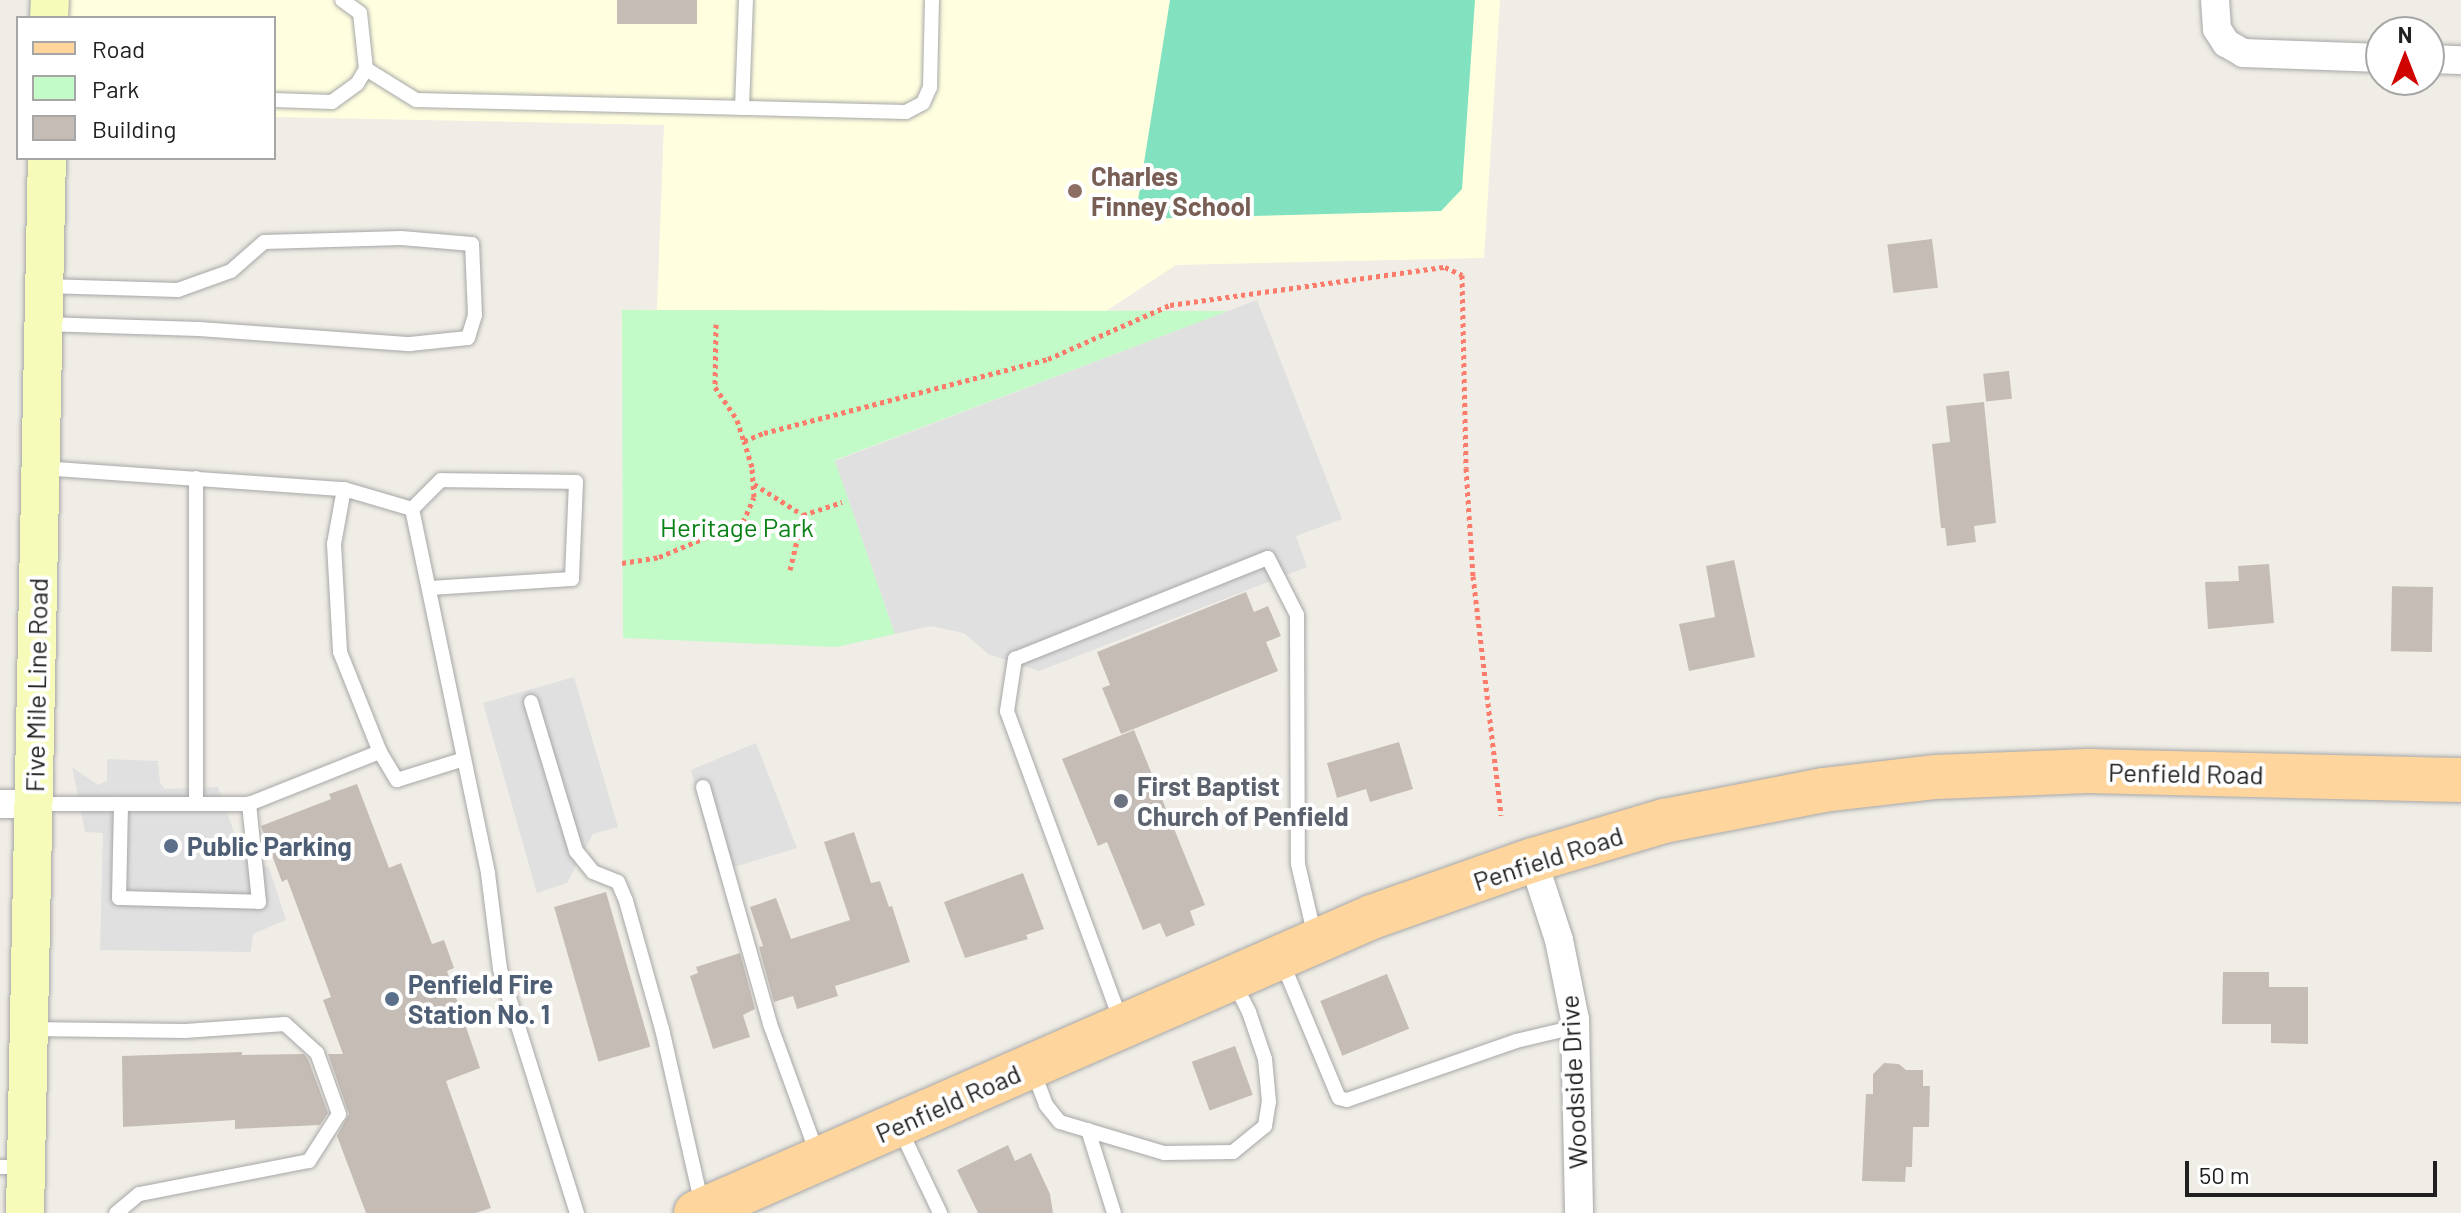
<!DOCTYPE html>
<html>
<head>
<meta charset="utf-8">
<style>
  body { margin:0 }
  #map { position:relative; width:2461px; height:1213px; overflow:hidden; background:#f0ede6; font-family:Barlow,sans-serif }
  div>[style] { position:absolute }
  [style*='--x'] { left:calc(var(--x)*1px); top:calc(var(--y)*1px); width:calc(var(--w)*1px); rotate:calc(var(--a)*1deg) }
  .education>* { inset:0; background:#ffffe0 }
  .park>* { inset:0; background:#c2fbc7 }
  .pitch>* { inset:0; background:#82e1be }
  .parking>* { inset:0; background:#e0e0e0 }
  .building>* { inset:0; background:#c5bdb5; transform-origin:0 0 }
  .path>* { height:5px; margin-top:-2.5px; transform-origin:0; background:repeating-linear-gradient(90deg,#fd7b6a 0 4px,transparent 0 8px) }
  .roads { filter:drop-shadow(0 0 2px #a7a7a7) drop-shadow(0 0 2px #a7a7a7) }
  .lane>* { height:14px; margin:-7px; padding:0 7px; transform-origin:7px; border-radius:7px; background:#fff }
  .street>* { height:28px; margin:-14px; padding:0 14px; transform-origin:14px; border-radius:14px; background:#fff }
  .secondary>* { height:38px; margin:-19px; padding:0 19px; transform-origin:19px; border-radius:19px; background:#f7fbb9 }
  .primary>* { height:44px; margin:-22px; padding:0 22px; transform-origin:22px; border-radius:22px; background:#fed59d }
  .dots>* { width:22px; height:22px; translate:-50% -50%; box-sizing:border-box; border:4px solid #fff; border-radius:50% }
  span { translate:-50% -50%; white-space:nowrap; text-align:center; line-height:1.15; -webkit-text-stroke:8px #fff; paint-order:stroke }
  .education-label { font-size:26px; color:#785e54; font-weight:700 }
  .left { translate:0 -50%; text-align:left }
  .park-label { font-size:26px; color:#098215 }
  .street-label { font-size:26px; color:#202020 }
  .worship-label { font-size:26px; color:#5b616d; font-weight:700 }
  .service-label { font-size:26px; color:#4e5e75; font-weight:700 }
  .legend { position:absolute; left:16px; top:16px; width:260px; height:144px; box-sizing:border-box; background:#fff; border:2px solid #a6a6a6; margin:0; padding:10px 14px; list-style:none; font-size:24px; color:#202020 }
  .legend li { display:flex; align-items:center; gap:16px; height:40px }
  .legend b { width:40px; border:2px solid #a6a6a6 }
  .north { position:absolute; left:2365px; top:16px; width:80px; height:80px; box-sizing:border-box; background:#fff; border:2px solid #a6a6a6; border-radius:50%; rotate:0deg; font-size:22px; font-weight:700; line-height:32px; text-align:center; color:#202020 }
  .north::after { content:''; display:block; margin:auto; width:28px; height:36px; background:#cf0300; clip-path:polygon(50% 0,100% 100%,50% 72%,0 100%) }
  .scale { position:absolute; left:2185px; top:1161px; width:252px; height:36px; box-sizing:border-box; border:4px solid #202020; border-top:0; padding-left:10px; font-size:24px; line-height:28px; white-space:nowrap; color:#202020; -webkit-text-stroke:6px #fff; paint-order:stroke }
</style>
</head>
<body>
<div id="map">
  <div class="education">
    <div style="clip-path:polygon(69px 0,1500px 0,1484px 258px,1176px 265px,1106px 311px,657px 310px,664px 125px,274px 117px,274px 18px,68px 18px)"></div>
  </div>
  <div class="park">
    <div style="clip-path:polygon(622px 310px,1229px 311px,835px 460px,895px 634px,836px 647px,623px 638px)"></div>
  </div>
  <div class="pitch">
    <div style="clip-path:polygon(1170px 0,1475px 0,1462px 189px,1441px 211px,1135px 219px)"></div>
  </div>
  <div class="parking">
    <div style="clip-path:polygon(1257px 300px,1342px 519px,1296px 536px,1307px 567px,1039px 671px,988px 654px,964px 633px,931px 626px,895px 634px,835px 461px)"></div>
    <div style="clip-path:polygon(574px 677px,618px 827px,593px 834px,567px 883px,537px 893px,483px 703px)"></div>
    <div style="clip-path:polygon(756px 743px,797px 848px,717px 872px,691px 770px)"></div>
    <div style="clip-path:polygon(107px 759px,158px 761px,160px 783px,165px 789px,218px 787px,244px 860px,269px 868px,286px 920px,253px 934px,251px 952px,100px 950px,103px 833px,85px 832px,72px 767px,98px 785px,107px 781px)"></div>
  </div>
  <div class="building">
    <div style="left:617px;top:0;width:80px;height:24px"></div>
    <div style="left:1932px;top:239px;width:49px;height:45px;rotate:83deg"></div>
    <div style="left:2009px;top:371px;width:28px;height:26px;rotate:84deg"></div>
    <div style="clip-path:polygon(1984px 402px,1996px 523px,1974px 526px,1976px 542px,1947px 546px,1945px 528px,1941px 528px,1932px 444px,1950px 442px,1946px 406px)"></div>
    <div style="clip-path:polygon(1734px 560px,1755px 657px,1689px 671px,1679px 624px,1715px 617px,1706px 566px)"></div>
    <div style="clip-path:polygon(2269px 564px,2274px 623px,2208px 629px,2205px 582px,2239px 581px,2238px 566px)"></div>
    <div style="left:2433px;top:587px;width:65px;height:41px;rotate:91deg"></div>
    <div style="clip-path:polygon(1246px 592px,1254px 612px,1268px 606px,1281px 636px,1266px 642px,1278px 671px,1121px 734px,1102px 688px,1110px 685px,1097px 652px)"></div>
    <div style="clip-path:polygon(1134px 730px,1205px 905px,1190px 911px,1195px 925px,1166px 937px,1160px 923px,1143px 930px,1107px 842px,1098px 846px,1062px 759px)"></div>
    <div style="clip-path:polygon(1399px 742px,1413px 789px,1370px 802px,1366px 789px,1337px 798px,1327px 763px)"></div>
    <div style="clip-path:polygon(357px 784px,389px 868px,401px 863px,432px 944px,444px 940px,454px 968px,447px 971px,480px 1068px,446px 1081px,491px 1208px,476px 1213px,366px 1213px,337px 1136px,349px 1114px,328px 1054px,343px 1054px,323px 1000px,331px 997px,287px 879px,282px 882px,261px 826px,331px 799px,329px 794px)"></div>
    <div style="clip-path:polygon(854px 832px,871px 883px,880px 881px,889px 907px,892px 906px,910px 962px,835px 986px,838px 996px,797px 1009px,793px 996px,774px 1002px,759px 947px,763px 946px,750px 907px,776px 898px,791px 939px,850px 920px,824px 842px)"></div>
    <div style="clip-path:polygon(1023px 873px,1044px 929px,1026px 935px,1028px 939px,965px 958px,944px 902px)"></div>
    <div style="left:606px;top:892px;width:161px;height:54px;rotate:74deg"></div>
    <div style="clip-path:polygon(740px 953px,755px 1009px,743px 1015px,750px 1037px,713px 1049px,690px 976px,698px 973px,696px 967px)"></div>
    <div style="clip-path:polygon(2223px 972px,2269px 972px,2269px 987px,2308px 987px,2308px 1044px,2271px 1043px,2271px 1024px,2222px 1024px)"></div>
    <div style="left:1387px;top:974px;width:59px;height:72px;rotate:68deg"></div>
    <div style="left:1235px;top:1046px;width:52px;height:46px;rotate:70deg"></div>
    <div style="clip-path:polygon(242px 1052px,242px 1055px,304px 1054px,308px 1059px,328px 1113px,320px 1125px,235px 1129px,235px 1120px,123px 1127px,122px 1056px)"></div>
    <div style="clip-path:polygon(1884px 1063px,1899px 1064px,1906px 1070px,1923px 1070px,1923px 1086px,1930px 1086px,1929px 1127px,1913px 1127px,1912px 1167px,1906px 1167px,1905px 1182px,1862px 1181px,1866px 1094px,1873px 1094px,1873px 1074px)"></div>
    <div style="clip-path:polygon(1008px 1145px,1015px 1161px,1031px 1153px,1050px 1194px,1053px 1213px,978px 1213px,957px 1170px)"></div>
  </div>
  <div class="path">
    <div style="--x:716;--y:324;--w:63;--a:90.9"></div>
    <div style="--x:715;--y:387;--w:40;--a:56"></div>
    <div style="--x:737;--y:420;--w:22;--a:72"></div>
    <div style="--x:754;--y:484;--w:58;--a:32.3"></div>
    <div style="--x:803;--y:515;--w:41;--a:-18.4"></div>
    <div style="--x:622;--y:563;--w:37;--a:-9"></div>
    <div style="--x:659;--y:557;--w:91;--a:-22.6"></div>
    <div style="--x:743;--y:522;--w:27;--a:-66"></div>
    <div style="--x:754;--y:497;--w:30;--a:-94"></div>
    <div style="--x:752;--y:467;--w:27;--a:-107"></div>
    <div style="--x:744;--y:441;--w:22;--a:-22"></div>
    <div style="--x:764;--y:433;--w:293;--a:-14.6"></div>
    <div style="--x:1048;--y:359;--w:133;--a:-23.9"></div>
    <div style="--x:1170;--y:305;--w:278;--a:-7.9"></div>
    <div style="--x:1445;--y:267;--w:19;--a:25"></div>
    <div style="--x:1462;--y:275;--w:193;--a:88.8"></div>
    <div style="--x:1466;--y:468;--w:108;--a:86.3"></div>
    <div style="--x:1473;--y:576;--w:241;--a:83.3"></div>
    <div style="--x:790;--y:570;--w:57;--a:-76.7"></div>
  </div>
  <div class="roads">
    <div class="lane">
      <div style="--x:366;--y:69;--w:59;--a:31.8"></div>
      <div style="--x:416;--y:100;--w:490;--a:1.4"></div>
      <div style="--x:906;--y:112;--w:19;--a:-28"></div>
      <div style="--x:923;--y:103;--w:17;--a:-66"></div>
      <div style="--x:930;--y:87;--w:87;--a:-88.7"></div>
      <div style="--x:274;--y:100;--w:58;--a:2"></div>
      <div style="--x:332;--y:102;--w:31;--a:-36"></div>
      <div style="--x:357;--y:84;--w:17;--a:-59"></div>
      <div style="--x:366;--y:69;--w:56;--a:-96.1"></div>
      <div style="--x:360;--y:13;--w:22;--a:-144"></div>
      <div style="--x:742;--y:108;--w:108;--a:-87.9"></div>
      <div style="--x:43;--y:324;--w:156;--a:1.8"></div>
      <div style="--x:199;--y:329;--w:212;--a:4.1"></div>
      <div style="--x:410;--y:344;--w:58;--a:-5.9"></div>
      <div style="--x:468;--y:338;--w:24;--a:-73"></div>
      <div style="--x:475;--y:315;--w:71;--a:-92.4"></div>
      <div style="--x:472;--y:244;--w:71;--a:-175.2"></div>
      <div style="--x:401;--y:238;--w:137;--a:178.3"></div>
      <div style="--x:264;--y:242;--w:44;--a:138.7"></div>
      <div style="--x:231;--y:271;--w:56;--a:160.3"></div>
      <div style="--x:178;--y:290;--w:134;--a:-178.3"></div>
      <div style="--x:41;--y:468;--w:304;--a:4"></div>
      <div style="--x:344;--y:489;--w:71;--a:16.4"></div>
      <div style="--x:412;--y:509;--w:373;--a:78.2"></div>
      <div style="--x:488;--y:874;--w:96;--a:82.8"></div>
      <div style="--x:500;--y:969;--w:256;--a:72.5"></div>
      <div style="--x:344;--y:489;--w:56;--a:100.3"></div>
      <div style="--x:334;--y:544;--w:108;--a:86.8"></div>
      <div style="--x:340;--y:652;--w:108;--a:68.2"></div>
      <div style="--x:412;--y:509;--w:41;--a:-45"></div>
      <div style="--x:441;--y:480;--w:135;--a:0.8"></div>
      <div style="--x:576;--y:482;--w:97;--a:92.4"></div>
      <div style="--x:572;--y:579;--w:143;--a:176.4"></div>
      <div style="--x:531;--y:702;--w:156;--a:73.2"></div>
      <div style="--x:576;--y:851;--w:27;--a:51"></div>
      <div style="--x:593;--y:872;--w:27;--a:22"></div>
      <div style="--x:618;--y:882;--w:21;--a:67"></div>
      <div style="--x:626;--y:901;--w:133;--a:74.3"></div>
      <div style="--x:662;--y:1029;--w:180;--a:77.2"></div>
      <div style="--x:703;--y:787;--w:246;--a:74.2"></div>
      <div style="--x:770;--y:1024;--w:137;--a:70"></div>
      <div style="--x:33;--y:804;--w:216;--a:0"></div>
      <div style="--x:249;--y:804;--w:141;--a:-21.7"></div>
      <div style="--x:380;--y:752;--w:33;--a:59"></div>
      <div style="--x:397;--y:780;--w:70;--a:-17.4"></div>
      <div style="--x:121;--y:804;--w:94;--a:91.2"></div>
      <div style="--x:119;--y:898;--w:140;--a:1.6"></div>
      <div style="--x:259;--y:902;--w:99;--a:-95.8"></div>
      <div style="--x:196;--y:804;--w:326;--a:-90"></div>
      <div style="--x:1282;--y:962;--w:147;--a:67.3"></div>
      <div style="--x:1339;--y:1098;--w:8;--a:14"></div>
      <div style="--x:1347;--y:1100;--w:179;--a:-19.2"></div>
      <div style="--x:1516;--y:1041;--w:61;--a:-13.3"></div>
      <div style="--x:1121;--y:1021;--w:330;--a:-110.2"></div>
      <div style="--x:1007;--y:711;--w:53;--a:-81.3"></div>
      <div style="--x:1015;--y:659;--w:272;--a:-21.8"></div>
      <div style="--x:1268;--y:558;--w:64;--a:63"></div>
      <div style="--x:1297;--y:615;--w:249;--a:89.8"></div>
      <div style="--x:1298;--y:864;--w:75;--a:76.9"></div>
      <div style="--x:29;--y:1029;--w:156;--a:0.7"></div>
      <div style="--x:185;--y:1031;--w:100;--a:-4"></div>
      <div style="--x:285;--y:1024;--w:43;--a:42.2"></div>
      <div style="--x:317;--y:1053;--w:65;--a:70.2"></div>
      <div style="--x:339;--y:1114;--w:56;--a:122.6"></div>
      <div style="--x:309;--y:1161;--w:173;--a:169"></div>
      <div style="--x:139;--y:1194;--w:30;--a:140"></div>
      <div style="--x:1033;--y:1071;--w:36;--a:69"></div>
      <div style="--x:1046;--y:1105;--w:22;--a:51"></div>
      <div style="--x:1060;--y:1122;--w:109;--a:16.6"></div>
      <div style="--x:1164;--y:1153;--w:69;--a:-0.8"></div>
      <div style="--x:1233;--y:1152;--w:41;--a:-39.1"></div>
      <div style="--x:1265;--y:1126;--w:24;--a:-81"></div>
      <div style="--x:1269;--y:1102;--w:43;--a:-95.3"></div>
      <div style="--x:1265;--y:1059;--w:50;--a:-108.8"></div>
      <div style="--x:1249;--y:1012;--w:33;--a:-117"></div>
      <div style="--x:900;--y:1129;--w:93;--a:64.5"></div>
      <div style="--x:1088;--y:1130;--w:87;--a:72.6"></div>
      <div style="--x:0;--y:1167;--w:25;--a:0"></div>
    </div>
    <div class="street">
      <div style="--x:2215;--y:0;--w:29;--a:86"></div>
      <div style="--x:2217;--y:29;--w:17;--a:57"></div>
      <div style="--x:2226;--y:43;--w:20;--a:30"></div>
      <div style="--x:2243;--y:53;--w:138;--a:2.1"></div>
      <div style="--x:2429;--y:59;--w:32;--a:2"></div>
      <div style="--x:0;--y:804;--w:33;--a:0"></div>
      <div style="--x:1533;--y:860;--w:84;--a:72"></div>
      <div style="--x:1559;--y:940;--w:81;--a:78.6"></div>
      <div style="--x:1575;--y:1019;--w:194;--a:88.8"></div>
    </div>
    <div class="secondary">
      <div style="--x:49;--y:18;--w:18;--a:-87"></div>
      <div style="--x:25;--y:1213;--w:1055;--a:-88.81"></div>
    </div>
    <div class="primary">
      <div style="--x:696;--y:1213;--w:738;--a:-23.65"></div>
      <div style="--x:1372;--y:917;--w:171;--a:-19.5"></div>
      <div style="--x:1533;--y:860;--w:137;--a:-16.6"></div>
      <div style="--x:1664;--y:821;--w:162;--a:-11"></div>
      <div style="--x:1823;--y:790;--w:114;--a:-6.6"></div>
      <div style="--x:1936;--y:777;--w:152;--a:-2.3"></div>
      <div style="--x:2088;--y:771;--w:373;--a:1.4"></div>
    </div>
  </div>
  <div class="dots">
    <div style="left:1075px;top:191px;background:#8d6e63"></div>
    <div style="left:1121px;top:801px;background:#6b7280"></div>
    <div style="left:171px;top:846px;background:#5c6f8a"></div>
    <div style="left:392px;top:999px;background:#5c6f8a"></div>
  </div>
  <div class="education-label">
    <span class="left" style="left:1091px;top:191px">Charles<br>Finney School</span>
  </div>
  <div class="park-label">
    <span style="left:737px;top:527px">Heritage Park</span>
  </div>
  <div class="street-label">
    <span style="left:36px;top:685px;rotate:-89deg">Five Mile Line Road</span>
    <span style="left:2186px;top:773px;rotate:1deg">Penfield Road</span>
    <span style="left:1548px;top:858px;rotate:-18deg">Penfield Road</span>
    <span style="left:1573px;top:1082px;rotate:-93deg">Woodside Drive</span>
    <span style="left:948px;top:1103px;rotate:-24deg">Penfield Road</span>
  </div>
  <div class="worship-label">
    <span class="left" style="left:1137px;top:801px">First Baptist<br>Church of Penfield</span>
  </div>
  <div class="service-label">
    <span class="left" style="left:187px;top:846px">Public Parking</span>
    <span class="left" style="left:408px;top:999px">Penfield Fire<br>Station No. 1</span>
  </div>
  <ul class="legend">
  <li><b style="height:10px;background:#fed59d"></b>Road</li>
  <li><b style="height:22px;background:#c2fbc7"></b>Park</li>
  <li><b style="height:22px;background:#c5bdb5"></b>Building</li>
  </ul>
  <div class="north">N</div>
  <div class="scale">50 m</div>
</div>
</body>
</html>
